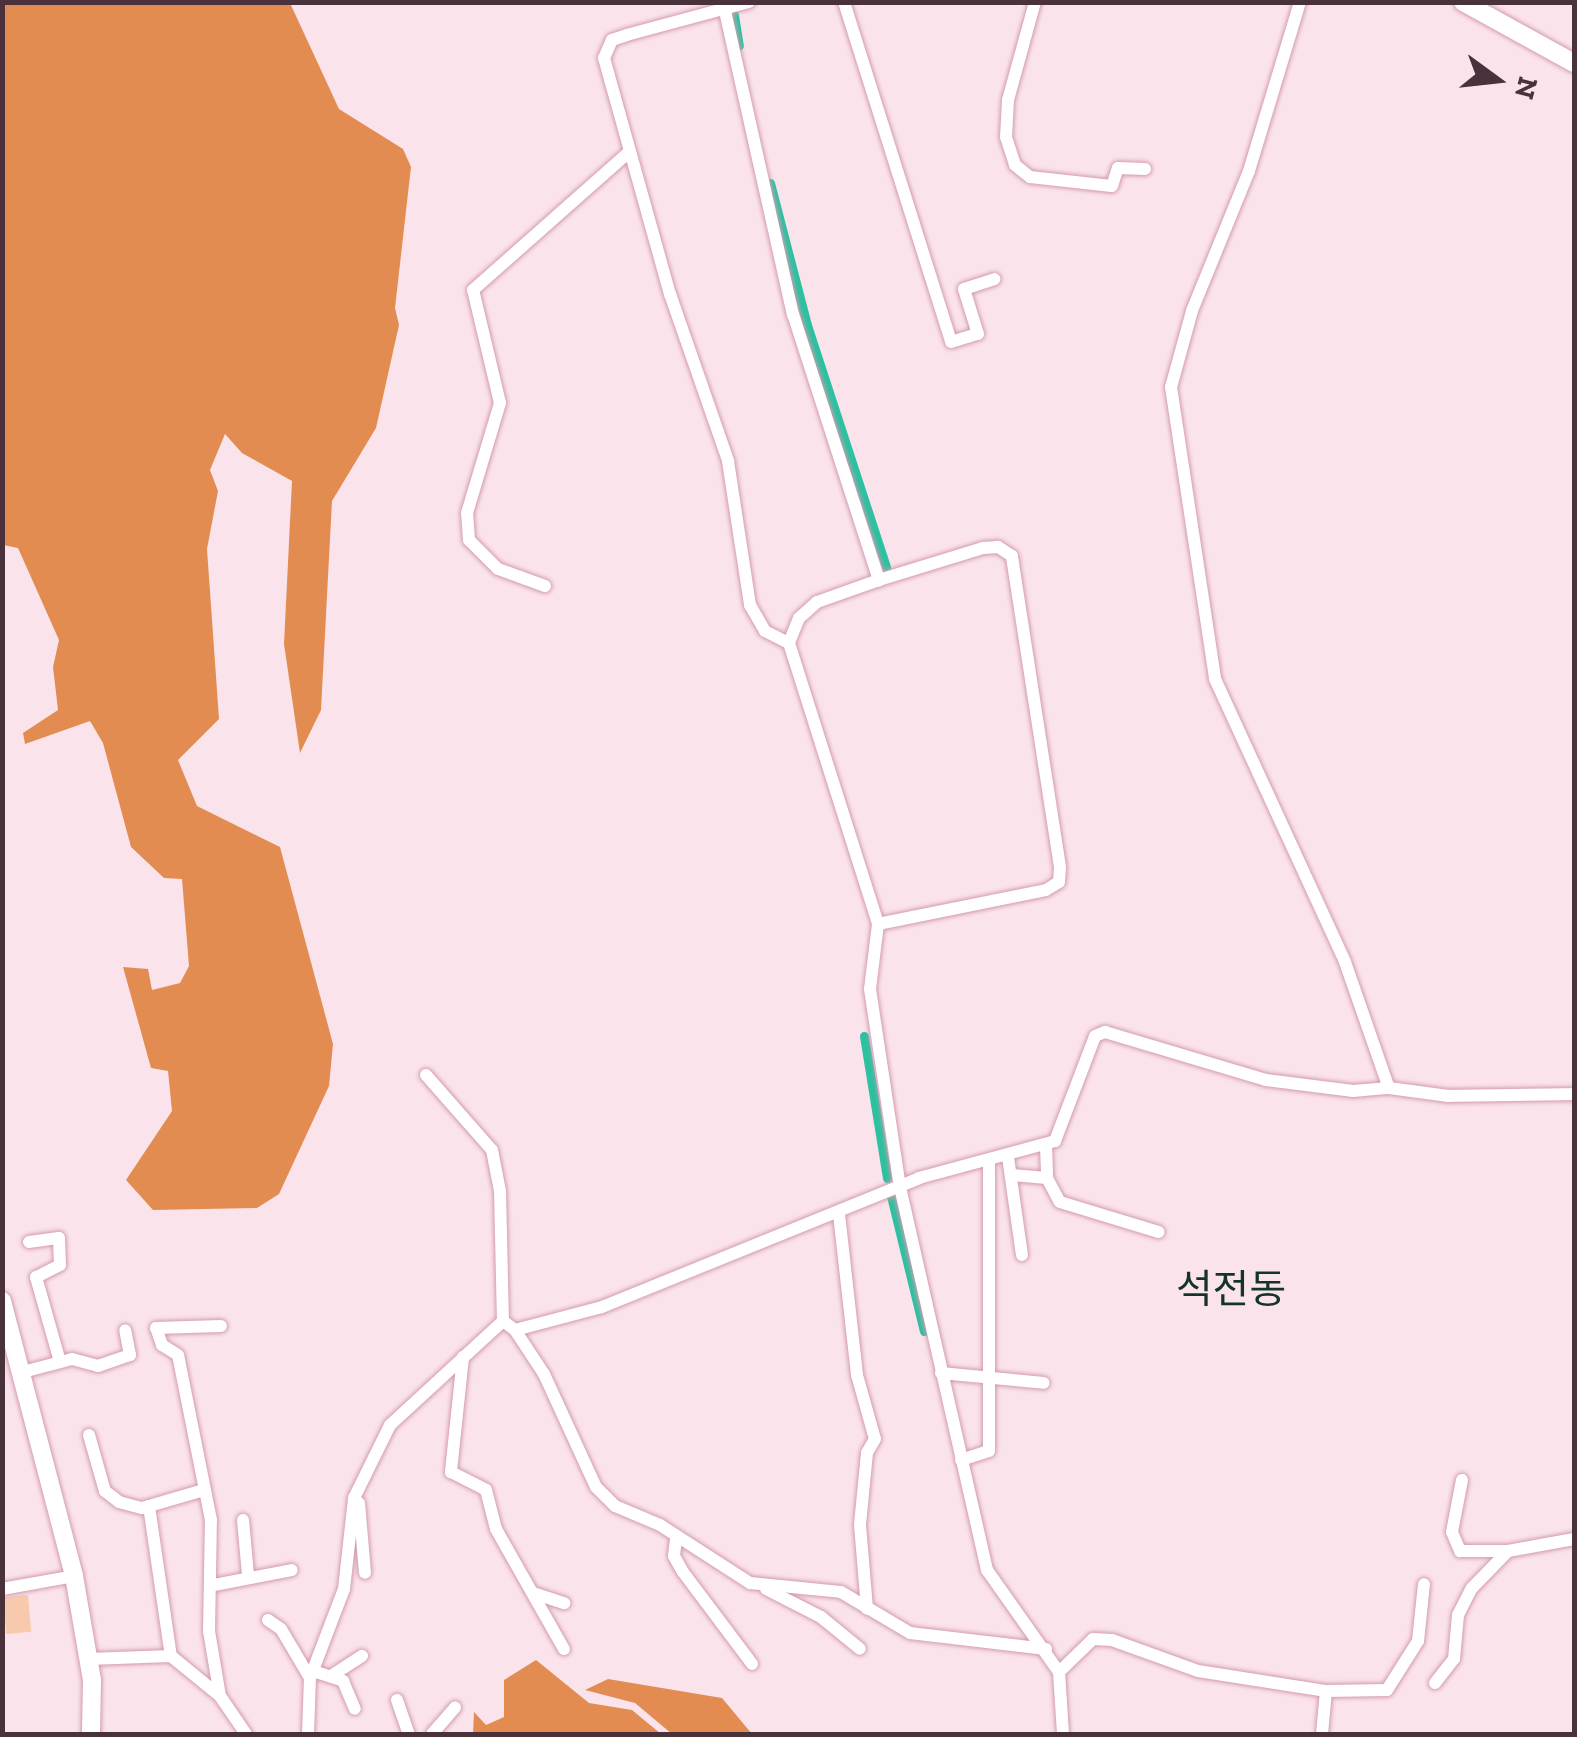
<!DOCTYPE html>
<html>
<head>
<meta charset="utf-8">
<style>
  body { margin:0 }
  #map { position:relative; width:1577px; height:1737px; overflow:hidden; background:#fbe3ec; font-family:"Zilla Slab","Noto Sans KR",serif }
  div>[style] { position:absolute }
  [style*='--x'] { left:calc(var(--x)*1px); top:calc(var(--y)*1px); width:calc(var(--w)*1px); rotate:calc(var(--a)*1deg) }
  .green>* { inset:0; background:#f7caae; transform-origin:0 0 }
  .forest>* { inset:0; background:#e28c51 }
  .canal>* { height:9px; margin:-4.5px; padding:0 4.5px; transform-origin:4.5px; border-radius:4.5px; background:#2cc1a0 }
  .roads { filter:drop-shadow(0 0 2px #d39bb1) drop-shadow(0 0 2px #d39bb1) }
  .minor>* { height:12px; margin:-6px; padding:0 6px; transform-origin:6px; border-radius:6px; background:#fff }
  .major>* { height:18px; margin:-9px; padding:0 9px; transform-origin:9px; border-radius:9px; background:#fff }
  span { translate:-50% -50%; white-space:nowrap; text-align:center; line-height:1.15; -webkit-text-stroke:9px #fbe3ec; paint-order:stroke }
  .quarter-label { font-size:40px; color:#14332a }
  .frame { position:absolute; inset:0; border:5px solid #49323b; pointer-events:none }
  .north { position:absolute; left:1447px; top:30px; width:100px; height:100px; -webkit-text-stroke:8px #fbe3ec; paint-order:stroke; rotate:105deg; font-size:28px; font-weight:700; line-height:40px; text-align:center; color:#49323b }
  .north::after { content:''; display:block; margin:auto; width:35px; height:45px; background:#49323b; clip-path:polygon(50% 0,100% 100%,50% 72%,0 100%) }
</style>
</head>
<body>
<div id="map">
  <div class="green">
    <div style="left:28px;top:1595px;width:37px;height:25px;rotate:85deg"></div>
  </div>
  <div class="forest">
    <div style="clip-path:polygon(2px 3px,290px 3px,339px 109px,403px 149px,411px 167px,395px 308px,399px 325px,376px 428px,332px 501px,321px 710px,300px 753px,284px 644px,292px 481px,242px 453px,225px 434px,210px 470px,218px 491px,207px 549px,219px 719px,178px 760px,197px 806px,280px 847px,333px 1044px,329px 1086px,279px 1194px,257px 1208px,153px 1210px,126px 1180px,172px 1111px,168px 1071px,151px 1068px,123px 967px,148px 969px,152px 990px,180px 983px,189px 966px,182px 879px,164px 878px,131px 847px,103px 743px,90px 721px,25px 744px,23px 733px,58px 710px,53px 667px,59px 640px,18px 548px,3px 545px)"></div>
    <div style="clip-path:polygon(536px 1660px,589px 1703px,632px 1710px,661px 1734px,473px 1734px,474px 1712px,486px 1725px,504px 1717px,504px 1680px)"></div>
    <div style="clip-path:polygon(608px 1679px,722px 1698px,752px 1734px,672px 1734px,635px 1703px,585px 1690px)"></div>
  </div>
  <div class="canal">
    <div style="--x:734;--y:15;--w:31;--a:81"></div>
    <div style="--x:770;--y:183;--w:147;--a:75.4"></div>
    <div style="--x:807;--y:325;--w:255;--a:71.9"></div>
    <div style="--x:864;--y:1036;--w:144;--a:80.8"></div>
    <div style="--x:891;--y:1196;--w:139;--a:76.3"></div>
  </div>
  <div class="roads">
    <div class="minor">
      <div style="--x:723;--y:2;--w:320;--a:77.4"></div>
      <div style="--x:793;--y:314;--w:280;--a:72.1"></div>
      <div style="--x:879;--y:580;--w:66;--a:160.5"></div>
      <div style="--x:817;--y:602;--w:24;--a:138"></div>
      <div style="--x:799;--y:618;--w:27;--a:112"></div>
      <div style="--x:789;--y:643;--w:295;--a:72.4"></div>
      <div style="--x:878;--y:924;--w:65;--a:97"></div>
      <div style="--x:870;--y:989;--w:200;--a:81.4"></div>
      <div style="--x:900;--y:1187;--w:393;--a:77.2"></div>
      <div style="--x:987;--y:1570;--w:125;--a:54.8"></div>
      <div style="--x:1059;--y:1672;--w:62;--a:86.3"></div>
      <div style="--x:749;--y:2;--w:126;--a:164.9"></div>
      <div style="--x:627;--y:35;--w:16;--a:162"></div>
      <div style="--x:612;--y:40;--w:20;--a:114"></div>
      <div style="--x:604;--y:58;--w:245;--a:74.4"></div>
      <div style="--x:670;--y:294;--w:177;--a:70.8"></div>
      <div style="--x:728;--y:461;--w:146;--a:81.3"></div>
      <div style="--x:750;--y:605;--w:30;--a:60"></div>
      <div style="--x:765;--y:631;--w:27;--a:27"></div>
      <div style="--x:844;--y:2;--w:356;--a:72.5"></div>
      <div style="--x:951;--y:342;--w:28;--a:-17"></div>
      <div style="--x:978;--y:334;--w:47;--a:-107.3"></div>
      <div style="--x:964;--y:289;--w:32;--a:-18"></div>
      <div style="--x:1035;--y:2;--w:102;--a:105.4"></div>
      <div style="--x:1008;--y:100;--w:37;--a:93"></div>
      <div style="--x:1006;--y:137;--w:29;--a:72"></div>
      <div style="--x:1015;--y:165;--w:19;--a:39"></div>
      <div style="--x:1030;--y:177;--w:82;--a:6.3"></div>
      <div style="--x:1112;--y:186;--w:19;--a:-72"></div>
      <div style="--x:1118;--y:168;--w:27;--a:2"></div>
      <div style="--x:1300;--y:2;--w:177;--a:106.8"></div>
      <div style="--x:1249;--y:171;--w:151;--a:112.2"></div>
      <div style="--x:1192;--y:311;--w:79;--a:105.4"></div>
      <div style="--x:1171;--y:387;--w:295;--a:81.4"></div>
      <div style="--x:1215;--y:679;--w:311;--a:65.3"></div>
      <div style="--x:1345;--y:962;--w:133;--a:70.8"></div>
      <div style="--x:1389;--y:1088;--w:60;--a:7.7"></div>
      <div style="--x:1448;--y:1096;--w:126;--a:-0.9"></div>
      <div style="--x:545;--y:586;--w:50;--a:-160.1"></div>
      <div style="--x:498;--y:569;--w:41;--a:-135"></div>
      <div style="--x:469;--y:540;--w:27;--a:-94"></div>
      <div style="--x:467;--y:513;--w:115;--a:-73.3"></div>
      <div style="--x:500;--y:403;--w:116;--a:-103.4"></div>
      <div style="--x:473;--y:290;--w:208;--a:-41.5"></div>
      <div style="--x:878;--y:924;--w:171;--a:-11.4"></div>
      <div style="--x:1046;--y:890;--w:15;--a:-32"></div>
      <div style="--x:1059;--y:882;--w:15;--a:-86"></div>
      <div style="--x:1060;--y:867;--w:315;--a:-98.8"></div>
      <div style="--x:1012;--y:556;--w:17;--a:-147"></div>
      <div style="--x:998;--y:547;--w:15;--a:176"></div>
      <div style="--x:983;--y:548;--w:109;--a:162.9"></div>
      <div style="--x:426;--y:1075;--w:100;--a:48.7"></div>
      <div style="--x:492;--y:1150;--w:42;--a:79"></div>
      <div style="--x:500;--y:1191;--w:130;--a:88.7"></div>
      <div style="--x:503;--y:1321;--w:15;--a:37"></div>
      <div style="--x:515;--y:1330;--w:90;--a:-14.8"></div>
      <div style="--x:602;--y:1307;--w:342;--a:-22.1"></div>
      <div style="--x:919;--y:1178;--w:141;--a:-15.2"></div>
      <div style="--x:1055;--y:1141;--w:112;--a:-69.1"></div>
      <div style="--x:1095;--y:1036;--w:11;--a:-22"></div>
      <div style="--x:1105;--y:1032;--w:168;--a:16.6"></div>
      <div style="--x:1266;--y:1080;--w:88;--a:7.2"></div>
      <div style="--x:1353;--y:1091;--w:36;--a:-5"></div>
      <div style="--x:1046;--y:1145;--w:33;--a:88"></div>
      <div style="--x:1008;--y:1157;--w:99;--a:81.9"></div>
      <div style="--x:1012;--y:1175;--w:35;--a:5"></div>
      <div style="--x:1047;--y:1178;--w:27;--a:62"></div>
      <div style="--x:1060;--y:1202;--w:103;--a:16.9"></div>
      <div style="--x:839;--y:1214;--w:162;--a:83.6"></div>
      <div style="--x:857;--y:1375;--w:66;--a:74.3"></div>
      <div style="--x:875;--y:1439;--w:16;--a:120"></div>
      <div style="--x:867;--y:1453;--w:72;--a:95.6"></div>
      <div style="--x:860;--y:1525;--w:84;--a:85.2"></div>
      <div style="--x:29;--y:1242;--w:30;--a:-8"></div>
      <div style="--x:59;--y:1238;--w:27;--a:88"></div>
      <div style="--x:60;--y:1265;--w:27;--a:153"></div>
      <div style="--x:36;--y:1277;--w:88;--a:74.2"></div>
      <div style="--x:515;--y:1330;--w:53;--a:56.6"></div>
      <div style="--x:544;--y:1374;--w:124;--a:65.3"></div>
      <div style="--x:596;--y:1487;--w:27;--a:45"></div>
      <div style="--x:615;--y:1506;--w:49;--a:22.9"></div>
      <div style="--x:660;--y:1525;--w:107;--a:32.8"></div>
      <div style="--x:750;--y:1583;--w:91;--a:5.6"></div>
      <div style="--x:841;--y:1592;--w:80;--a:30.7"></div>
      <div style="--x:910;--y:1633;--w:137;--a:6.7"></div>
      <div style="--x:463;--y:1357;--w:116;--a:96"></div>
      <div style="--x:451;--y:1472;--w:39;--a:27"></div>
      <div style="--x:486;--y:1490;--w:40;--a:75.6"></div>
      <div style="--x:496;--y:1529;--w:138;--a:60.5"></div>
      <div style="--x:19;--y:1373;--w:55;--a:-14.8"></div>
      <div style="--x:72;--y:1359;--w:27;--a:15"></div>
      <div style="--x:98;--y:1366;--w:34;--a:-19"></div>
      <div style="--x:130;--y:1355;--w:25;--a:-101"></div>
      <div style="--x:941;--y:1373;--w:103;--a:5.5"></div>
      <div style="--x:89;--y:1435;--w:58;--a:74.1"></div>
      <div style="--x:105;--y:1491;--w:18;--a:38"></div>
      <div style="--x:119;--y:1502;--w:24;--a:15"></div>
      <div style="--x:142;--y:1508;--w:65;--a:-16.2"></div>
      <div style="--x:961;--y:1460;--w:29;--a:-18"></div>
      <div style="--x:989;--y:1451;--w:290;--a:-90"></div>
      <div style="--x:1462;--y:1480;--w:53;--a:100.9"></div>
      <div style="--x:1452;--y:1532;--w:21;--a:67"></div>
      <div style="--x:1460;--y:1551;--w:48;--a:0"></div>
      <div style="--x:1508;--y:1551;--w:67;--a:-10.3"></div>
      <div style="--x:359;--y:1503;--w:70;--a:85.1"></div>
      <div style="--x:149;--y:1506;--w:152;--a:81.7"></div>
      <div style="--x:243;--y:1520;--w:55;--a:84.8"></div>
      <div style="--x:676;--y:1539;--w:17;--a:97"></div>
      <div style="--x:674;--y:1556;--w:18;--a:61"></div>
      <div style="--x:683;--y:1572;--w:115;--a:53.1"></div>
      <div style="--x:214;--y:1585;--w:79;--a:-10.9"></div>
      <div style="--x:2;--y:1589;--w:73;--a:-10.2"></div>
      <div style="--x:766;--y:1589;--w:62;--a:27"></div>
      <div style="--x:821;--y:1617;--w:50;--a:39.4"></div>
      <div style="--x:533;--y:1593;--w:33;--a:18"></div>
      <div style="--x:268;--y:1620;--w:16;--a:35"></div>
      <div style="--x:281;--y:1629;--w:57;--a:59.4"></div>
      <div style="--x:89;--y:1659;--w:82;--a:-2.1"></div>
      <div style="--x:171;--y:1656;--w:63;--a:39.2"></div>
      <div style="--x:220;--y:1696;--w:46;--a:55.6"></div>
      <div style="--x:313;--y:1671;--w:32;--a:18"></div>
      <div style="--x:343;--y:1681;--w:30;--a:67"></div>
      <div style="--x:1059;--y:1672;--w:47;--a:-44.1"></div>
      <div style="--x:1093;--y:1639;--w:19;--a:3"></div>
      <div style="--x:1112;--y:1640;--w:91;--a:19.8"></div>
      <div style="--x:1198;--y:1671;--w:130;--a:8.9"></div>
      <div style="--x:1326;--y:1691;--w:43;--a:95.3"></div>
      <div style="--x:331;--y:1676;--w:37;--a:-33"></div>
      <div style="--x:1435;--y:1683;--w:31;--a:-52"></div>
      <div style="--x:1454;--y:1659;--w:44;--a:-84.8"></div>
      <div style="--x:1458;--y:1615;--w:30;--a:-63"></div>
      <div style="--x:1472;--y:1588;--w:52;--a:-45.8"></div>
      <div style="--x:1326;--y:1691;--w:61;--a:-0.9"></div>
      <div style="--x:1387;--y:1690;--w:58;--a:-57.7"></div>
      <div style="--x:1418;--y:1641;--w:57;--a:-84"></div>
      <div style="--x:220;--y:1696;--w:66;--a:-99.6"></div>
      <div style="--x:209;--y:1631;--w:111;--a:-89"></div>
      <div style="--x:211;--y:1520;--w:168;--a:-101.3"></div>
      <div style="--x:178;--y:1355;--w:19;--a:-148"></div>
      <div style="--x:162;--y:1345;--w:18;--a:-109"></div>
      <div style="--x:156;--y:1328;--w:65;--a:-1.8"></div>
      <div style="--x:397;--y:1700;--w:36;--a:71"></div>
      <div style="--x:308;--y:1734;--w:56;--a:-88"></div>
      <div style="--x:310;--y:1678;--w:95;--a:-69.1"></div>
      <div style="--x:344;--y:1589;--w:92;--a:-83.7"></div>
      <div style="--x:354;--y:1498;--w:81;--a:-63.7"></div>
      <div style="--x:390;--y:1425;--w:154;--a:-42.6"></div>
      <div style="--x:432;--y:1734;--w:35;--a:-49"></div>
    </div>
    <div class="major">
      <div style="--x:1463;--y:2;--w:127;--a:28.8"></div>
      <div style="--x:2;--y:1301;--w:284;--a:75.3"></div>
      <div style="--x:74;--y:1576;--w:106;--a:80.2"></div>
      <div style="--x:92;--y:1680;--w:54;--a:91.1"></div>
    </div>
  </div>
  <div class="quarter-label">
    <span style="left:1231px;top:1289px">석전동</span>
  </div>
  <div class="frame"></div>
  <div class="north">N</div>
</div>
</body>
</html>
